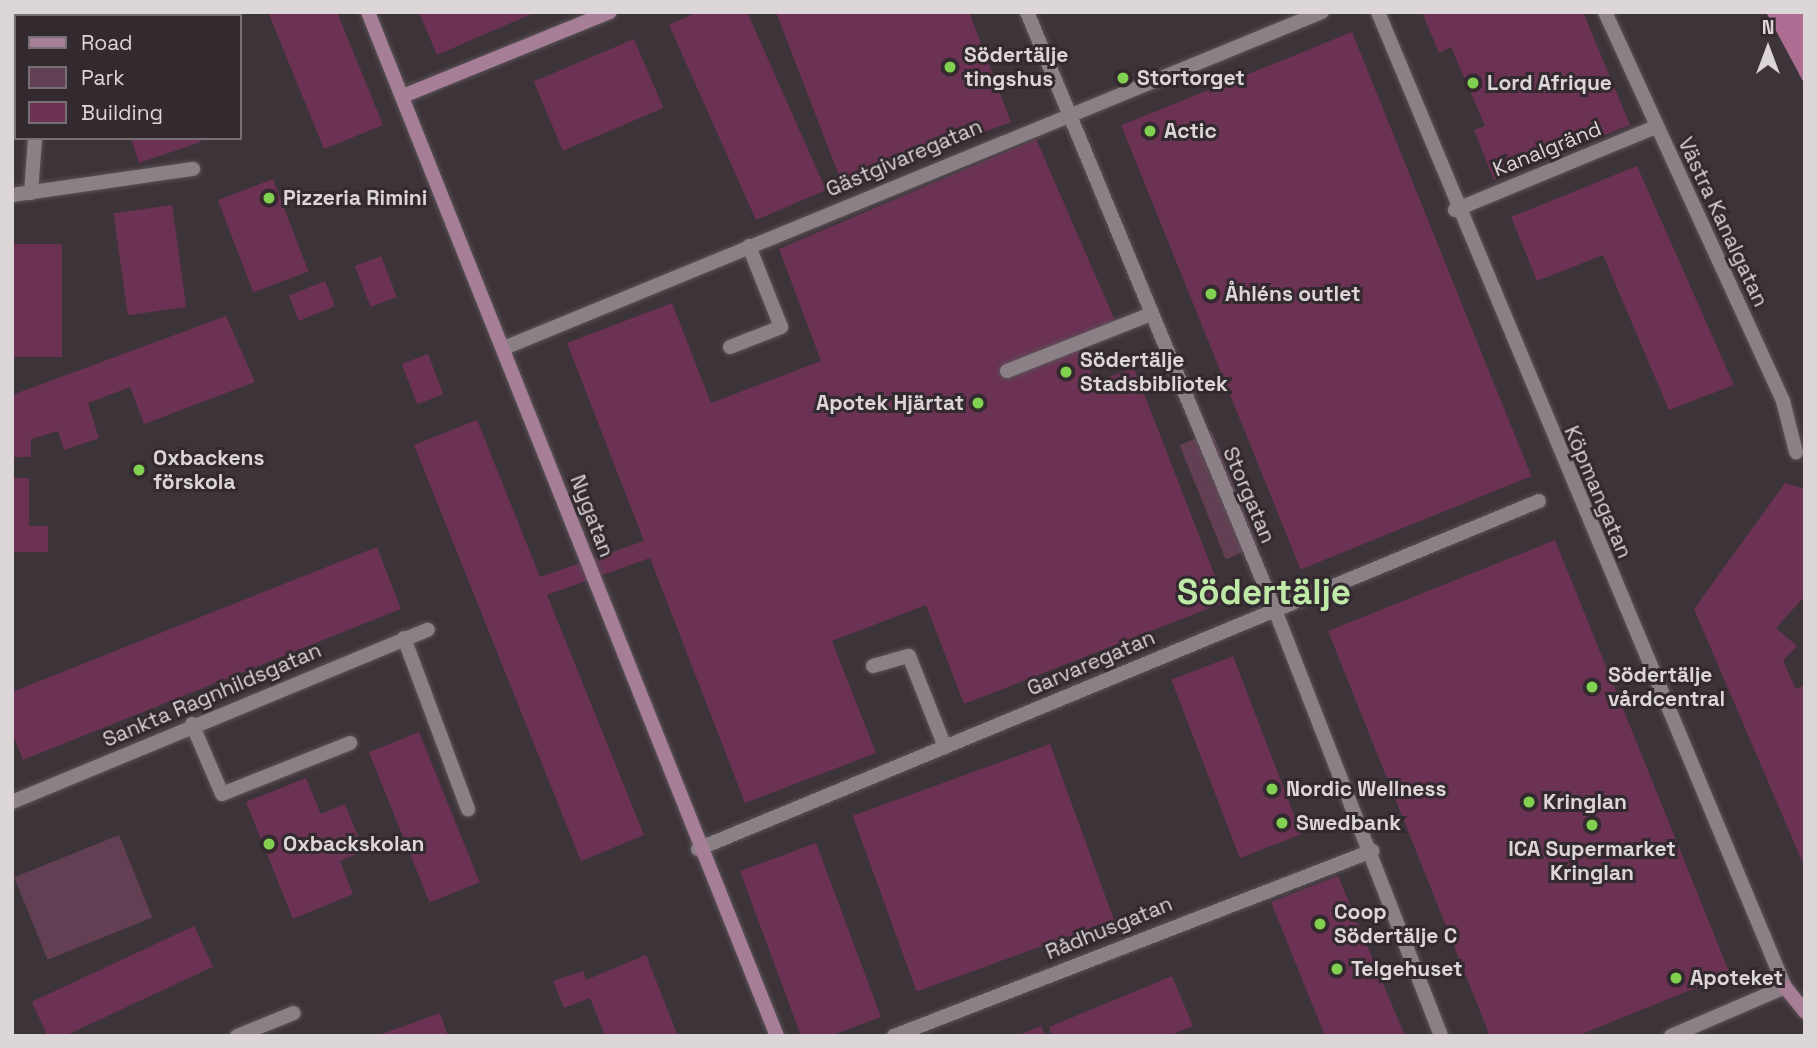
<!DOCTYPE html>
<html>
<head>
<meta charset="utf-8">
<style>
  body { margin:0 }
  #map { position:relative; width:1817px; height:1048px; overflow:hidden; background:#3d3439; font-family:"Space Grotesk",sans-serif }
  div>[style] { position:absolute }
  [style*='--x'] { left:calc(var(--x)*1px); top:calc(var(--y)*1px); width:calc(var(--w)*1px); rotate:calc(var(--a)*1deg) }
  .green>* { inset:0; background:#633f53; transform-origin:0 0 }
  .water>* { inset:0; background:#ad6d92 }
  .building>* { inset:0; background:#6b3254; transform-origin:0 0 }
  .roads { filter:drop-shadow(0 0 2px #5b5358) drop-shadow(0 0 2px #5b5358) }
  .lane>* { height:14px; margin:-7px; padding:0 7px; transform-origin:7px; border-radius:7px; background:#8b8086 }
  .street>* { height:14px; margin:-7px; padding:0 7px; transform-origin:7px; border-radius:7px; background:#8b8086 }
  .secondary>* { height:14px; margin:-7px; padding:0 7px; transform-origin:7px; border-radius:7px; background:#a67f96 }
  .dots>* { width:19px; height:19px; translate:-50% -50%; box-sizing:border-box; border:4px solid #332a2f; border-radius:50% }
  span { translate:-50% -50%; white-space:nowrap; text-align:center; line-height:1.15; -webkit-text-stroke:6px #332a2f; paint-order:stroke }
  .poi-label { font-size:21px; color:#dcd6d9; font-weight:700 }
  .left { translate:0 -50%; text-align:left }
  .right { translate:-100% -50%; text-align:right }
  .street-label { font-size:21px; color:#dcd6d9 }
  .town-label { font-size:35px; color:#bee9a6; font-weight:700 }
  .frame { position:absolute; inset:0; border:14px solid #dcd6d9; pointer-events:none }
  .legend { position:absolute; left:14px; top:14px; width:228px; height:126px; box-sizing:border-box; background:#332a2f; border:2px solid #776f73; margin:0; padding:9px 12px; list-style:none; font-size:21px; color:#dcd6d9 }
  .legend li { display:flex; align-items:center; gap:14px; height:35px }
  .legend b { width:35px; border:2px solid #776f73 }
  .north { position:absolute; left:1733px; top:14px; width:70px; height:70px; -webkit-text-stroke:5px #332a2f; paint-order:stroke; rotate:0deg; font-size:19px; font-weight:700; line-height:28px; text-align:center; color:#dcd6d9 }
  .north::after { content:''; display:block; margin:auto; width:24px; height:32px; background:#dcd6d9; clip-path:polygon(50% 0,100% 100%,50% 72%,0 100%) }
</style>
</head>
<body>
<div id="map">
  <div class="green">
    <div style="left:1212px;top:432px;width:123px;height:35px;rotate:68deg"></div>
    <div style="left:119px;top:835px;width:89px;height:113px;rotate:68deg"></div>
  </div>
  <div class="water">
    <div style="clip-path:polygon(1766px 12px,1805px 12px,1805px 85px)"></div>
  </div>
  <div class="building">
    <div style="left:67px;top:12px;width:59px;height:4px"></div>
    <div style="clip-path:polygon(268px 12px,337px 12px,383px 125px,324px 149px)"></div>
    <div style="clip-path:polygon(419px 12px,536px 12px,437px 55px)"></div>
    <div style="clip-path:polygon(697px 12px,747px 12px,826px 190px,756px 220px,669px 25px)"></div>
    <div style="clip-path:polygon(776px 12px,969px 12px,1011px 122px,843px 186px)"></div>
    <div style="clip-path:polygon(1422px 12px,1583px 12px,1630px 125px,1494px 180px,1474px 130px,1485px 126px,1451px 47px,1439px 53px)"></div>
    <div style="left:1352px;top:32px;width:479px;height:249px;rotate:68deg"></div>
    <div style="left:634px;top:39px;width:75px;height:109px;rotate:67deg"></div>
    <div style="clip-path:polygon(131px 138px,200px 138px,201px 142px,139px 163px)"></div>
    <div style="clip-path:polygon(1036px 139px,1120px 332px,1082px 346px,1095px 382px,1134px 368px,1225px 602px,964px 704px,926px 605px,832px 641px,876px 753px,745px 803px,650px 558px,547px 595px,644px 835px,581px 861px,414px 445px,477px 420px,540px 577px,644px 541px,567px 343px,672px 303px,711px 403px,821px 361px,779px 249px)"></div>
    <div style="clip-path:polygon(1637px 166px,1734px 385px,1669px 410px,1603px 255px,1537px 281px,1511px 217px)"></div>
    <div style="left:273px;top:179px;width:99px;height:59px;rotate:69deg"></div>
    <div style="left:172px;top:205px;width:103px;height:59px;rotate:82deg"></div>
    <div style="left:12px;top:244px;width:50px;height:113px"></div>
    <div style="left:381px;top:256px;width:44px;height:28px;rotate:69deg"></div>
    <div style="left:325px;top:281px;width:27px;height:39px;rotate:68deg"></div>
    <div style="clip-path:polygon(226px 316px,255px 382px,144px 424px,130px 387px,88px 403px,99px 438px,64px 450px,58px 431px,31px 439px,31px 457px,12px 457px,12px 395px)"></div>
    <div style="left:428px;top:354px;width:43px;height:28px;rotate:69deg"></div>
    <div style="clip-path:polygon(12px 478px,29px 478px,29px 526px,48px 526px,48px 552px,12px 552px)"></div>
    <div style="clip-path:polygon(1785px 483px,1805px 489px,1805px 596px,1776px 628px,1797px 646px,1783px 661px,1796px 689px,1805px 685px,1805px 868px,1694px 609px)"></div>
    <div style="clip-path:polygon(1555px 540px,1730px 974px,1577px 1036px,1490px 1036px,1328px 631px)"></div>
    <div style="clip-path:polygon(377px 547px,401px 609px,23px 760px,12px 733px,12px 692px)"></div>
    <div style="left:1233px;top:656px;width:191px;height:66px;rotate:69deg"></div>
    <div style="left:419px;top:732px;width:162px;height:54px;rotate:68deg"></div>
    <div style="left:1050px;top:744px;width:187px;height:210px;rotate:70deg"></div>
    <div style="clip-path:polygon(306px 778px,321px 814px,345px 804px,364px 851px,340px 861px,353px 894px,293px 919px,246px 802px)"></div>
    <div style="clip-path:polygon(816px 843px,881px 1017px,830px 1036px,801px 1036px,740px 871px)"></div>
    <div style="clip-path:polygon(1338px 876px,1405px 1036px,1325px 1036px,1271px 902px)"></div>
    <div style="left:194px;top:926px;width:45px;height:179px;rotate:65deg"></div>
    <div style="clip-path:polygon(646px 955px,678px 1036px,605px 1036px,590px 998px,564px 1008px,553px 981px,583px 971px,586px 980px)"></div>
    <div style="clip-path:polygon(1172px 976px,1193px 1026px,1168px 1036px,1052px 1036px,1049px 1027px)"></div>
    <div style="clip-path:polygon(440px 1013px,448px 1036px,379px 1036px,379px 1035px)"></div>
    <div style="clip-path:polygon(1041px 1026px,1045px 1036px,1016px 1036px)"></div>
  </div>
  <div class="roads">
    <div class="lane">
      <div style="--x:12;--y:33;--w:4;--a:0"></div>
      <div style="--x:31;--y:193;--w:55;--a:-85.8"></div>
      <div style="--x:730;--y:347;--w:55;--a:-21.4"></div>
      <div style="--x:781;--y:327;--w:87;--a:-111.6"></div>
      <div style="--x:404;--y:638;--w:183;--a:69.5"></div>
      <div style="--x:873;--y:666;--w:37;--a:-16"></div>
      <div style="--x:909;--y:656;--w:98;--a:68.4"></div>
      <div style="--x:192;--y:724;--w:76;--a:66.8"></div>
      <div style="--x:222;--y:794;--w:138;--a:-21.7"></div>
    </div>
    <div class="street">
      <div style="--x:1027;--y:12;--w:647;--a:67.48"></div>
      <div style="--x:1275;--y:610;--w:457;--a:68.7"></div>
      <div style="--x:1378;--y:12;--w:1057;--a:67.34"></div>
      <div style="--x:1785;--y:987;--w:124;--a:156.7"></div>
      <div style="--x:1605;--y:12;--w:428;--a:65.4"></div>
      <div style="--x:1783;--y:401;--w:53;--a:75.7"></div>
      <div style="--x:12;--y:195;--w:183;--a:-8.2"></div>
      <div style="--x:1455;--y:210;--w:217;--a:-22.5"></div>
      <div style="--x:504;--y:348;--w:884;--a:-22.33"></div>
      <div style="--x:1007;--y:371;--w:155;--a:-21.6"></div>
      <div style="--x:12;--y:802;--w:450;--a:-22.5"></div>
      <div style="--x:698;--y:849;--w:910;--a:-22.48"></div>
      <div style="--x:237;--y:1036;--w:61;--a:-22"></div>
      <div style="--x:894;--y:1036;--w:513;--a:-21.16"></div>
    </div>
    <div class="secondary">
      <div style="--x:368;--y:12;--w:1103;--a:68.23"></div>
      <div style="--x:403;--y:96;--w:223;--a:-22.1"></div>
      <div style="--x:1785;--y:987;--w:32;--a:51"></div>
    </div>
  </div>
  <div class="dots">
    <div style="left:950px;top:67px;background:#82d04f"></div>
    <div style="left:1123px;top:78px;background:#82d04f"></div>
    <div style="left:1473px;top:83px;background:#82d04f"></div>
    <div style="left:1150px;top:131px;background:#82d04f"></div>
    <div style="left:269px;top:198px;background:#82d04f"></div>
    <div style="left:1211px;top:294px;background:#82d04f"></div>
    <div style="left:1066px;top:372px;background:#82d04f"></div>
    <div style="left:978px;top:403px;background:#82d04f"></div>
    <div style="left:139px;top:470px;background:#82d04f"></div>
    <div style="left:1592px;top:687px;background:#82d04f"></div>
    <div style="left:1272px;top:789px;background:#82d04f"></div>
    <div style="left:1529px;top:802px;background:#82d04f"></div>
    <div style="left:1282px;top:823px;background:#82d04f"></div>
    <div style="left:1592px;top:825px;background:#82d04f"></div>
    <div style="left:269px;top:844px;background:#82d04f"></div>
    <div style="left:1320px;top:924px;background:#82d04f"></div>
    <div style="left:1337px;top:969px;background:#82d04f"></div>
    <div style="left:1676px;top:978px;background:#82d04f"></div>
  </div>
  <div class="poi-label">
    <span class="left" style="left:964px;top:67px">Södertälje<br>tingshus</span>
    <span class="left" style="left:1137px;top:78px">Stortorget</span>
    <span class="left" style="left:1487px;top:83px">Lord Afrique</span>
    <span class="left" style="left:1164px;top:131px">Actic</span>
    <span class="left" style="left:283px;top:198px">Pizzeria Rimini</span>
    <span class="left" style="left:1225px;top:294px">Åhléns outlet</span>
    <span class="left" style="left:1080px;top:372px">Södertälje<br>Stadsbibliotek</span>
    <span class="right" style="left:964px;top:403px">Apotek Hjärtat</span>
    <span class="left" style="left:153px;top:470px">Oxbackens<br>förskola</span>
    <span class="left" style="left:1608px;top:687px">Södertälje<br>vårdcentral</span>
    <span class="left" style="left:1286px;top:789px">Nordic Wellness</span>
    <span class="left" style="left:1543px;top:802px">Kringlan</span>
    <span class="left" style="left:1296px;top:823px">Swedbank</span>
    <span class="left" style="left:283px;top:844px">Oxbackskolan</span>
    <span style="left:1592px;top:861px">ICA Supermarket<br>Kringlan</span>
    <span class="left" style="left:1334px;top:924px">Coop<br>Södertälje C</span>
    <span class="left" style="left:1351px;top:969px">Telgehuset</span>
    <span class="left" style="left:1690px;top:978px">Apoteket</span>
  </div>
  <div class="street-label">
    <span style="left:1547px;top:149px;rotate:-22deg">Kanalgränd</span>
    <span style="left:904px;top:158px;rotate:-23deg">Gästgivaregatan</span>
    <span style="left:1723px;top:222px;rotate:65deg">Västra Kanalgatan</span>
    <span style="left:1598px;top:492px;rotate:67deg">Köpmangatan</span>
    <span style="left:1249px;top:495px;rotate:67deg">Storgatan</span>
    <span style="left:592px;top:516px;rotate:69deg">Nygatan</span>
    <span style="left:1091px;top:663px;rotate:-23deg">Garvaregatan</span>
    <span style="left:212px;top:695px;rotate:-23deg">Sankta Ragnhildsgatan</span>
    <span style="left:1109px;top:928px;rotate:-22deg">Rådhusgatan</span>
  </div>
  <div class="town-label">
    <span style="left:1264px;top:592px">Södertälje</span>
  </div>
  <div class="frame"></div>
  <ul class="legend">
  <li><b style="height:9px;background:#a67f96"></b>Road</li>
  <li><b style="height:19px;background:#633f53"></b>Park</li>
  <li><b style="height:19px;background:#6b3254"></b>Building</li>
  </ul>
  <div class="north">N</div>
</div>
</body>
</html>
